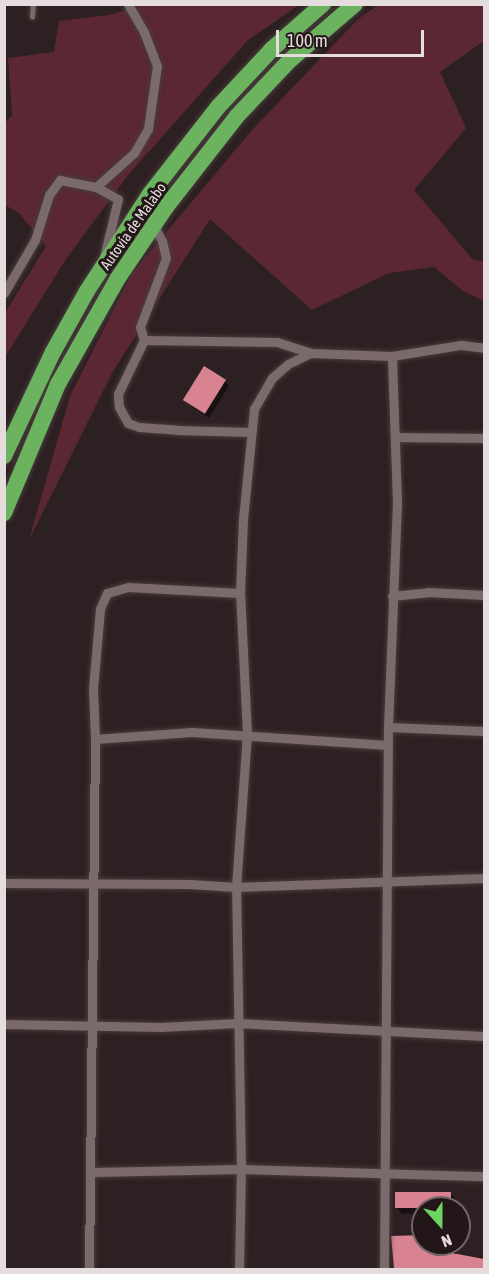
<!DOCTYPE html>
<html>
<head>
<meta charset="utf-8">
<style>
  body { margin:0 }
  #map { position:relative; width:489px; height:1274px; overflow:hidden; background:#2d2022; font-family:"Asap Condensed",sans-serif }
  div>[style] { position:absolute }
  [style*='--x'] { left:calc(var(--x)*1px); top:calc(var(--y)*1px); width:calc(var(--w)*1px); rotate:calc(var(--a)*1deg) }
  .green>* { inset:0; background:#5b2732 }
  .shadow>* { inset:0; background:#0007 }
  .building>* { inset:0; background:#d98291; transform-origin:0 0 }
  .roads { filter:drop-shadow(0 0 2px #473c3d) drop-shadow(0 0 2px #473c3d) }
  .service>* { height:4.5px; margin:-2.25px; padding:0 2.25px; transform-origin:2.25px; border-radius:2.25px; background:#7a6a6c }
  .minor>* { height:9px; margin:-4.5px; padding:0 4.5px; transform-origin:4.5px; border-radius:4.5px; background:#7a6a6c }
  .trunk>* { height:16px; margin:-8px; padding:0 8px; transform-origin:8px; border-radius:8px; background:#6bb35f }
  span { translate:-50% -50%; white-space:nowrap; text-align:center; line-height:1.15; -webkit-text-stroke:6px #231618; paint-order:stroke }
  .street-label { font-size:15px; color:#e5dcdd }
  .frame { position:absolute; inset:0; border:6px solid #e5dcdd; pointer-events:none }
  .north { position:absolute; left:411px; top:1196px; width:60px; height:60px; box-sizing:border-box; background:#231618; border:2px solid #716567; border-radius:50%; rotate:159deg; font-size:16px; font-weight:700; line-height:24px; text-align:center; color:#e5dcdd }
  .north::after { content:''; display:block; margin:auto; width:21px; height:27px; background:#6dd361; clip-path:polygon(50% 0,100% 100%,50% 72%,0 100%) }
  .scale { position:absolute; left:276px; top:30px; width:148px; height:27px; box-sizing:border-box; border:3px solid #e5dcdd; border-top:0; padding-left:8px; font-size:18px; line-height:21px; white-space:nowrap; color:#e5dcdd; -webkit-text-stroke:4px #231618; paint-order:stroke }
</style>
</head>
<body>
<div id="map">
  <div class="green">
    <div style="clip-path:polygon(143px 5px,299px 5px,248px 40px,129px 174px,66px 259px,5px 357px,5px 313px,46px 246px,19px 213px,5px 205px,5px 123px,12px 115px,8px 58px,54px 52px,59px 21px,109px 15px)"></div>
    <div style="clip-path:polygon(378px 5px,484px 5px,484px 41px,440px 72px,466px 128px,414px 190px,473px 260px,484px 261px,484px 301px,463px 291px,434px 267px,389px 273px,312px 310px,210px 219px,112px 373px,29px 540px,70px 396px,132px 273px,253px 129px,358px 19px)"></div>
  </div>
  <div class="shadow">
    <div style="clip-path:polygon(225px 381px,229px 386px,209px 418px,183px 400px)"></div>
    <div style="clip-path:polygon(450px 1193px,455px 1198px,455px 1208px,423px 1208px,423px 1213px,402px 1214px,397px 1208px)"></div>
    <div style="clip-path:polygon(423px 1237px,423px 1244px,456px 1244px,456px 1256px,484px 1261px,484px 1249px,484px 1270px,395px 1270px,393px 1238px)"></div>
  </div>
  <div class="building">
    <div style="left:204px;top:366px;width:26px;height:40px;rotate:32deg"></div>
    <div style="left:451px;top:1192px;width:16px;height:56px;rotate:90deg"></div>
    <div style="clip-path:polygon(423px 1235px,423px 1244px,451px 1244px,452px 1253px,484px 1259px,484px 1268px,394px 1269px,391px 1236px)"></div>
  </div>
  <div class="roads">
    <div class="service">
      <div style="--x:32;--y:17;--w:13;--a:-86"></div>
    </div>
    <div class="minor">
      <div style="--x:96;--y:187;--w:25;--a:29"></div>
      <div style="--x:118;--y:199;--w:60;--a:103.6"></div>
      <div style="--x:154;--y:226;--w:17;--a:62"></div>
      <div style="--x:162;--y:241;--w:17;--a:77"></div>
      <div style="--x:166;--y:258;--w:74;--a:110.6"></div>
      <div style="--x:140;--y:327;--w:14;--a:73"></div>
      <div style="--x:144;--y:340;--w:133;--a:0.9"></div>
      <div style="--x:277;--y:342;--w:36;--a:18"></div>
      <div style="--x:4;--y:293;--w:61;--a:-59.7"></div>
      <div style="--x:35;--y:240;--w:47;--a:-72.7"></div>
      <div style="--x:49;--y:195;--w:19;--a:-54"></div>
      <div style="--x:60;--y:180;--w:37;--a:11"></div>
      <div style="--x:96;--y:187;--w:51;--a:-41.8"></div>
      <div style="--x:134;--y:153;--w:28;--a:-60"></div>
      <div style="--x:148;--y:129;--w:64;--a:-81.9"></div>
      <div style="--x:157;--y:66;--w:36;--a:-111"></div>
      <div style="--x:144;--y:32;--w:32;--a:-120"></div>
      <div style="--x:144;--y:340;--w:60;--a:115.7"></div>
      <div style="--x:118;--y:394;--w:13;--a:86"></div>
      <div style="--x:119;--y:407;--w:18;--a:61"></div>
      <div style="--x:128;--y:423;--w:12;--a:20"></div>
      <div style="--x:139;--y:427;--w:39;--a:4"></div>
      <div style="--x:178;--y:430;--w:73;--a:1.6"></div>
      <div style="--x:395;--y:437;--w:89;--a:0.6"></div>
      <div style="--x:240;--y:593;--w:112;--a:-176.9"></div>
      <div style="--x:128;--y:587;--w:22;--a:164"></div>
      <div style="--x:107;--y:593;--w:17;--a:114"></div>
      <div style="--x:100;--y:609;--w:80;--a:95"></div>
      <div style="--x:93;--y:689;--w:50;--a:87.7"></div>
      <div style="--x:95;--y:739;--w:97;--a:-4.1"></div>
      <div style="--x:192;--y:732;--w:196;--a:3.8"></div>
      <div style="--x:392;--y:596;--w:36;--a:-6"></div>
      <div style="--x:428;--y:592;--w:56;--a:3.1"></div>
      <div style="--x:388;--y:727;--w:96;--a:2.4"></div>
      <div style="--x:4;--y:883;--w:186;--a:0.3"></div>
      <div style="--x:190;--y:884;--w:46;--a:3.7"></div>
      <div style="--x:236;--y:887;--w:248;--a:-2.1"></div>
      <div style="--x:4;--y:1024;--w:157;--a:1.1"></div>
      <div style="--x:161;--y:1027;--w:76;--a:-3"></div>
      <div style="--x:237;--y:1023;--w:247;--a:3"></div>
      <div style="--x:92;--y:1172;--w:149;--a:-1.2"></div>
      <div style="--x:241;--y:1169;--w:243;--a:1.7"></div>
      <div style="--x:89;--y:1270;--w:531;--a:-89.35"></div>
      <div style="--x:239;--y:1270;--w:101;--a:-88.9"></div>
      <div style="--x:241;--y:1169;--w:282;--a:-91"></div>
      <div style="--x:236;--y:887;--w:153;--a:-85.9"></div>
      <div style="--x:247;--y:734;--w:141;--a:-92.8"></div>
      <div style="--x:240;--y:593;--w:74;--a:-87.7"></div>
      <div style="--x:243;--y:519;--w:111;--a:-84.3"></div>
      <div style="--x:254;--y:409;--w:36;--a:-60"></div>
      <div style="--x:272;--y:378;--w:21;--a:-41"></div>
      <div style="--x:288;--y:364;--w:25;--a:-26"></div>
      <div style="--x:311;--y:353;--w:81;--a:2.1"></div>
      <div style="--x:392;--y:356;--w:70;--a:-9.1"></div>
      <div style="--x:461;--y:345;--w:23;--a:7"></div>
      <div style="--x:384;--y:1270;--w:543;--a:-89.58"></div>
      <div style="--x:388;--y:727;--w:225;--a:-87.7"></div>
      <div style="--x:397;--y:502;--w:146;--a:-92"></div>
    </div>
    <div class="trunk">
      <div style="--x:4;--y:456;--w:115;--a:-64.8"></div>
      <div style="--x:53;--y:352;--w:70;--a:-60.9"></div>
      <div style="--x:87;--y:291;--w:116;--a:-57"></div>
      <div style="--x:150;--y:194;--w:110;--a:-52"></div>
      <div style="--x:218;--y:107;--w:79;--a:-47"></div>
      <div style="--x:272;--y:49;--w:68;--a:-41.4"></div>
      <div style="--x:4;--y:513;--w:140;--a:-67.3"></div>
      <div style="--x:58;--y:384;--w:122;--a:-60.5"></div>
      <div style="--x:118;--y:278;--w:86;--a:-55.9"></div>
      <div style="--x:166;--y:207;--w:115;--a:-52"></div>
      <div style="--x:237;--y:116;--w:76;--a:-46.6"></div>
      <div style="--x:289;--y:61;--w:87;--a:-40.8"></div>
    </div>
  </div>
  <div class="street-label">
    <span style="left:133px;top:226px;rotate:-55deg">Autovía de Malabo</span>
  </div>
  <div class="frame"></div>
  <div class="north">N</div>
  <div class="scale">100 m</div>
</div>
</body>
</html>
